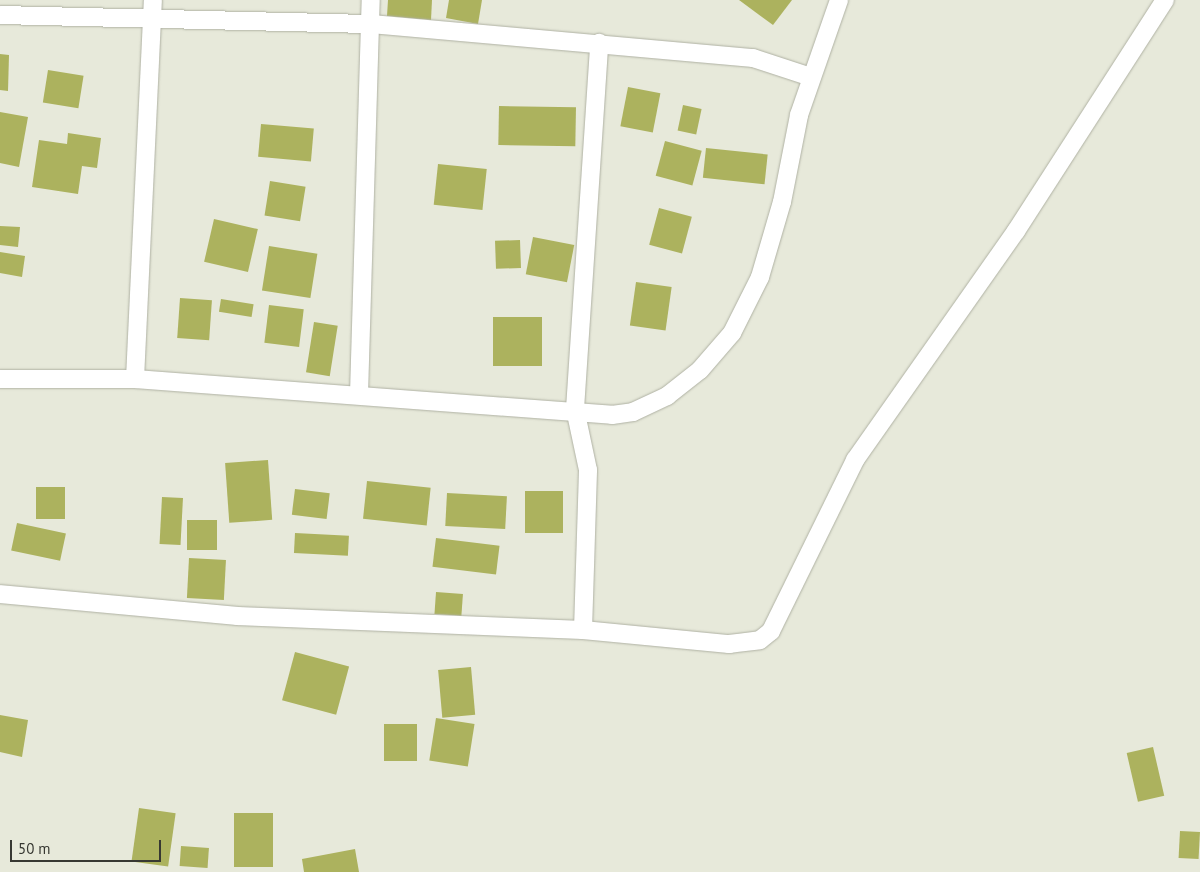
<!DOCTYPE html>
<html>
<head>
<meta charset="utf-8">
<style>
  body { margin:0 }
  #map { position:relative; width:1200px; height:872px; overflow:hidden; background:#e7e9da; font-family:"PT Sans",sans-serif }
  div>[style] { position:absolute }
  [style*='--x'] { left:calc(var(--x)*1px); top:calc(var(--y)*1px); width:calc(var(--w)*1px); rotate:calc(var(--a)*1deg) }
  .building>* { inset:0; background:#acb25e; transform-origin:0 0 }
  .roads { filter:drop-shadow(0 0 1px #afb1a3) drop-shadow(0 0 1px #afb1a3) }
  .street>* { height:18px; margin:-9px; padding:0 9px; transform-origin:9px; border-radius:9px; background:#fff }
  span { translate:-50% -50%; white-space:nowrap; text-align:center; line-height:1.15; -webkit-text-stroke:5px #e7e9da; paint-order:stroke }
  .scale { position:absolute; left:10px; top:840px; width:151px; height:22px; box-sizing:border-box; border:2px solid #373832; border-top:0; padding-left:6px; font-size:15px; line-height:18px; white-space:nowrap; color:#373832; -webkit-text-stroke:4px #e7e9da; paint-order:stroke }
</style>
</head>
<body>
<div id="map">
  <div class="building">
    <div style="clip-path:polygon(388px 0,432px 0,431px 20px,387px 16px)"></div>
    <div style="clip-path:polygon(449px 0,482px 0,478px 24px,446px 18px)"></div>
    <div style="clip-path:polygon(739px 0,792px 0,773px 25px)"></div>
    <div style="clip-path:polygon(0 54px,9px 55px,8px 91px,0 90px)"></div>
    <div style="left:48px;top:70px;width:36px;height:33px;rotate:9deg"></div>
    <div style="left:628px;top:87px;width:33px;height:40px;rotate:11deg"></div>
    <div style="left:683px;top:105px;width:19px;height:26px;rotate:12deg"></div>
    <div style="left:499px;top:106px;width:77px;height:39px;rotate:1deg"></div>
    <div style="clip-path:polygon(0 112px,28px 117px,19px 167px,0 163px)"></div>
    <div style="left:261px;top:124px;width:53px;height:33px;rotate:5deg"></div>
    <div style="clip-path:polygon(68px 133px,101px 138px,97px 168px,82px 166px,78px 194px,32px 187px,39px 140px,67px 144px)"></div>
    <div style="left:665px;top:141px;width:38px;height:36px;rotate:15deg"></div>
    <div style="left:706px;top:148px;width:62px;height:30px;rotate:6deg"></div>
    <div style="left:438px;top:164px;width:49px;height:41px;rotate:6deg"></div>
    <div style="left:270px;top:181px;width:36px;height:35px;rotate:9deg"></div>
    <div style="left:659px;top:208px;width:34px;height:38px;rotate:15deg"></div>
    <div style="left:214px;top:219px;width:45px;height:44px;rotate:13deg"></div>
    <div style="clip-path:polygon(0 226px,20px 227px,18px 247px,0 245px)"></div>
    <div style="left:533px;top:237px;width:42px;height:38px;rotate:11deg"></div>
    <div style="left:520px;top:240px;width:28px;height:25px;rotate:88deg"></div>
    <div style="left:269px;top:246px;width:49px;height:45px;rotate:9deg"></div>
    <div style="clip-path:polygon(0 252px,25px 256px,22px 277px,0 273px)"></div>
    <div style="left:636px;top:282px;width:36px;height:44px;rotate:8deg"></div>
    <div style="left:180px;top:298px;width:32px;height:40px;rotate:4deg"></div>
    <div style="left:221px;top:299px;width:33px;height:13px;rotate:9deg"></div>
    <div style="left:269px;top:305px;width:35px;height:38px;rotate:7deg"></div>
    <div style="left:493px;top:317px;width:49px;height:49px"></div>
    <div style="left:314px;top:322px;width:24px;height:51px;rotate:9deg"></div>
    <div style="left:268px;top:460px;width:60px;height:43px;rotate:86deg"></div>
    <div style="left:367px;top:481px;width:64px;height:38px;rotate:6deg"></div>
    <div style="left:36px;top:487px;width:29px;height:32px"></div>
    <div style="left:295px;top:489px;width:35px;height:26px;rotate:7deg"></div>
    <div style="left:525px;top:491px;width:38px;height:42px"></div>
    <div style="left:447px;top:493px;width:60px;height:33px;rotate:3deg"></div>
    <div style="left:162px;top:497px;width:21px;height:47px;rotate:3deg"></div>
    <div style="left:217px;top:520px;width:30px;height:30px;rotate:90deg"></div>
    <div style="left:17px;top:523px;width:50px;height:28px;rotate:12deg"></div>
    <div style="left:295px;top:533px;width:54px;height:20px;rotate:3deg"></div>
    <div style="left:436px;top:538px;width:64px;height:29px;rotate:7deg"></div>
    <div style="left:189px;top:558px;width:37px;height:40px;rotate:3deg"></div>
    <div style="left:436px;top:592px;width:27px;height:22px;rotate:4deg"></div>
    <div style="left:295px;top:652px;width:56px;height:50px;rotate:15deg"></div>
    <div style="left:471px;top:667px;width:48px;height:33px;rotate:85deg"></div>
    <div style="clip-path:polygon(0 715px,28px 720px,22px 757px,0 752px)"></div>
    <div style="left:436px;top:718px;width:39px;height:43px;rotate:9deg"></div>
    <div style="left:384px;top:724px;width:33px;height:37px"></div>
    <div style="left:1153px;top:747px;width:50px;height:27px;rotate:77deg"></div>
    <div style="left:139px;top:808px;width:37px;height:54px;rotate:8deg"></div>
    <div style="left:234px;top:813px;width:39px;height:54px"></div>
    <div style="left:1180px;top:831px;width:20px;height:27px;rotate:3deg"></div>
    <div style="left:181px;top:846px;width:28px;height:20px;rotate:4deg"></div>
    <div style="clip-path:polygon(355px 849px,359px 872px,304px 872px,302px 859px)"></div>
  </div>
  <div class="roads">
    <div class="street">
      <div style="--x:0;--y:15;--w:371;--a:1.4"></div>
      <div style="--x:371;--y:24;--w:384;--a:5.1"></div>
      <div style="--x:753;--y:58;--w:61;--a:18.1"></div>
      <div style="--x:0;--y:379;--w:135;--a:0"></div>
      <div style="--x:135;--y:379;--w:478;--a:4.3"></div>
      <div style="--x:612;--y:415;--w:21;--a:-8"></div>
      <div style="--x:633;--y:412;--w:38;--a:-25"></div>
      <div style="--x:667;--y:396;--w:42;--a:-38.2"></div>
      <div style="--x:700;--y:370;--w:49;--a:-49.1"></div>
      <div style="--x:732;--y:333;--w:63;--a:-63.4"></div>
      <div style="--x:760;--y:277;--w:78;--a:-73.7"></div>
      <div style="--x:782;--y:202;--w:89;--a:-78.9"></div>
      <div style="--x:799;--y:115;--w:122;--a:-70.8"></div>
      <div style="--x:135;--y:379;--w:379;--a:-87.3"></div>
      <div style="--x:359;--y:394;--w:394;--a:-88.3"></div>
      <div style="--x:0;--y:594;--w:238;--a:5.3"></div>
      <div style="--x:237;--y:616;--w:346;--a:2.3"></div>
      <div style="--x:583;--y:630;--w:147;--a:5.5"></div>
      <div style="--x:729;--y:644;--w:31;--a:-7"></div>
      <div style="--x:760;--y:640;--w:14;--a:-39"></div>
      <div style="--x:771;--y:631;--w:191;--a:-63.8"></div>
      <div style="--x:855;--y:460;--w:280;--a:-54.9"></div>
      <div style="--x:1016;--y:231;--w:275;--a:-57.2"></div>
      <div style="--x:583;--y:630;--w:160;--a:-88.2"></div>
      <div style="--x:588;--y:470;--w:62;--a:-102"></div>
      <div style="--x:575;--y:409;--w:367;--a:-86.2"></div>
    </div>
  </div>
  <div class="scale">50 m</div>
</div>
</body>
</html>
